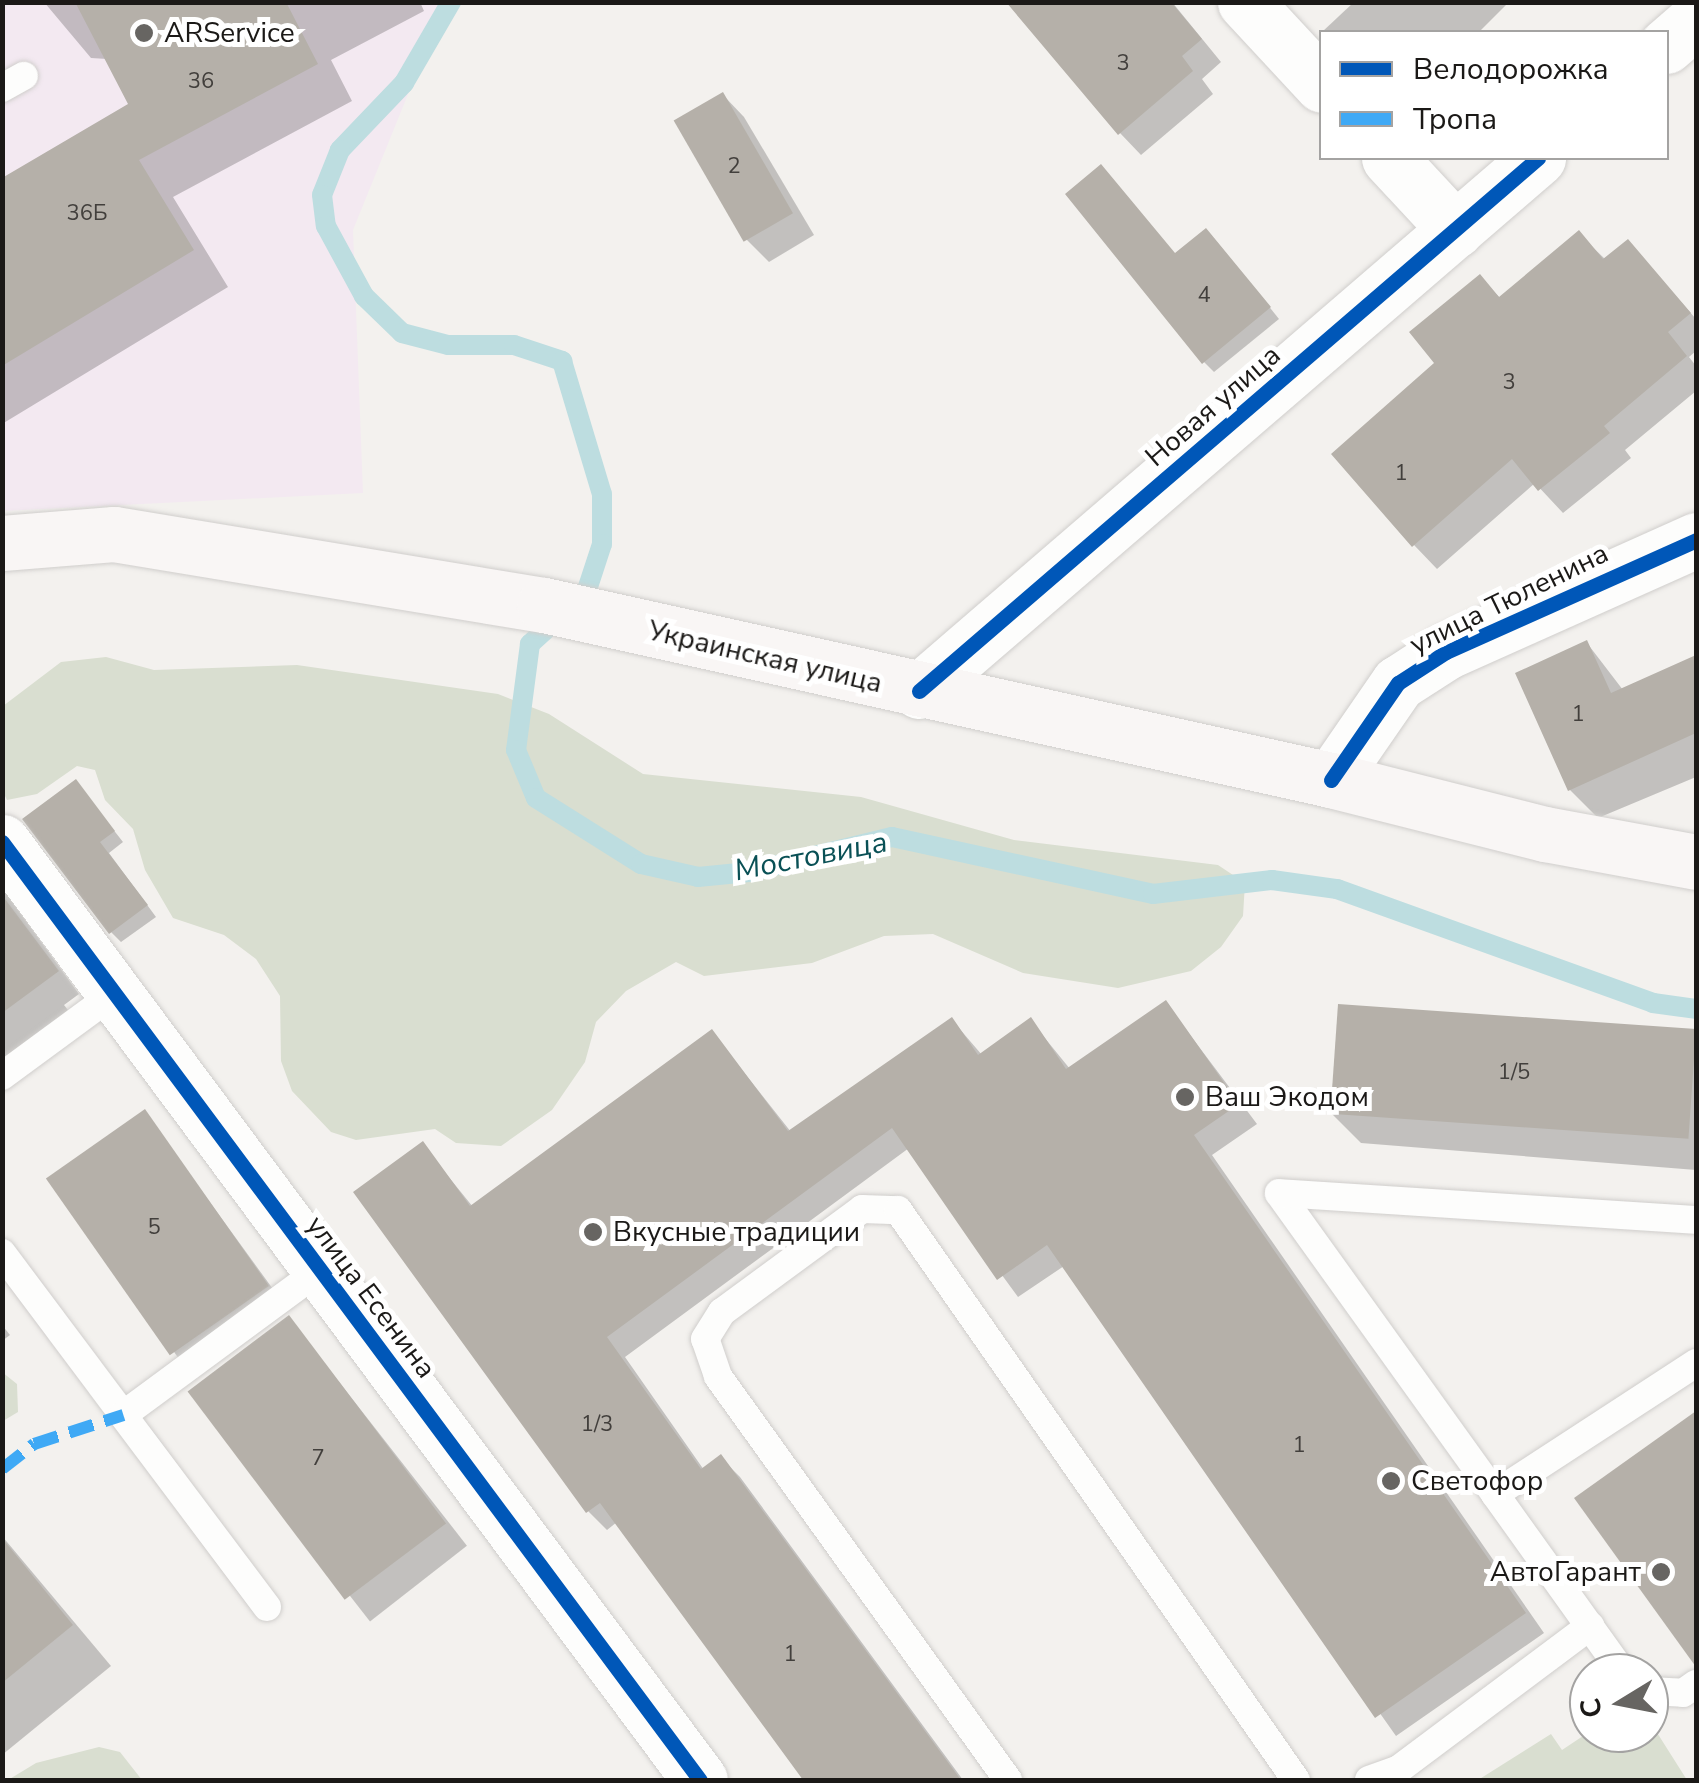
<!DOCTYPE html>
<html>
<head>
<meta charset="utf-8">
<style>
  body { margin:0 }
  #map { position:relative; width:1699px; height:1783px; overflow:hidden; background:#f3f1ee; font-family:"Nunito Sans",sans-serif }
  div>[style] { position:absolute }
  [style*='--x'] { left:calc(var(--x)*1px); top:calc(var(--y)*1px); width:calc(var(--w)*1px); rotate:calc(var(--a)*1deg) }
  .industrial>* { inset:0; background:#f3e9f1 }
  .green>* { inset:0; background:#d9ded0 }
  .shadow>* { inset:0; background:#0003; transform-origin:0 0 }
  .stream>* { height:20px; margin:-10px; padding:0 10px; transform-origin:10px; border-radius:10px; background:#bddde0 }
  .building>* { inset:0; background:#b5b0a9; transform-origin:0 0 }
  .roads { filter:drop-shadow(0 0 2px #d0cecc) drop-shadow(0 0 2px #d0cecc) }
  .service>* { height:28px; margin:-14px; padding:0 14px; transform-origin:14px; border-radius:14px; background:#fdfdfc }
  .minor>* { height:55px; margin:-27.5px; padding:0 27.5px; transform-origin:27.5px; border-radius:27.5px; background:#fdfdfc }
  .secondary>* { height:55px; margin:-27.5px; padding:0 27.5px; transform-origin:27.5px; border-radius:27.5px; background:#f9f6f5 }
  .quiet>* { height:12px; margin-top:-6px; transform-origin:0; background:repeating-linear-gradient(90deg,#3fa9f5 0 25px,transparent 0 37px) }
  .cycleway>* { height:15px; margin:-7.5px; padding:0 7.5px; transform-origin:7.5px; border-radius:7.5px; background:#0057b8 }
  .dots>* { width:28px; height:28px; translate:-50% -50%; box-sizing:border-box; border:5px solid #fff; border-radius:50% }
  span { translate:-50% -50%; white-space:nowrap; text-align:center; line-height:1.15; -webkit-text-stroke:10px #fff; paint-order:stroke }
  .number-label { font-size:22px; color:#423f3c }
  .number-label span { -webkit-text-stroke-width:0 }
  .poi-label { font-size:28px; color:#1b1917 }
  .left { translate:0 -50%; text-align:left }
  .right { translate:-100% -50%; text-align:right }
  .street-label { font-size:28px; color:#1b1917 }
  .water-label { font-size:30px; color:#095055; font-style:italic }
  .frame { position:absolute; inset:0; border:5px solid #1b1917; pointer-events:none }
  .legend { position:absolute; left:1319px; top:30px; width:350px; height:130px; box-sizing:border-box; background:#fff; border:2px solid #a4a3a2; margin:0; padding:12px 18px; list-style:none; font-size:30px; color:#1b1917 }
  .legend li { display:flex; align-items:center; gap:20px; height:50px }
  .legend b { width:50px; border:2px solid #a4a3a2 }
  .north { position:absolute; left:1569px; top:1653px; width:100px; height:100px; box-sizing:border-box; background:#fff; border:2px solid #a4a3a2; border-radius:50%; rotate:260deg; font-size:28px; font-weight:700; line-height:40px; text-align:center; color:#1b1917 }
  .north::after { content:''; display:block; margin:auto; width:35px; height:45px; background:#676562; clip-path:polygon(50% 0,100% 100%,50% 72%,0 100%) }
</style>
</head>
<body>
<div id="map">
  <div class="industrial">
    <div style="clip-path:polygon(3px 3px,445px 3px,353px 230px,363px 493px,3px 511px)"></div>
  </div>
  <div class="green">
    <div style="clip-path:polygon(106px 657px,154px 670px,297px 665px,498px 694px,549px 714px,643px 774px,861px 797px,1014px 840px,1218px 865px,1245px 883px,1243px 916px,1221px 947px,1191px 971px,1118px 988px,1023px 973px,933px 934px,884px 936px,812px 963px,704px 976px,676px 962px,626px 991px,596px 1022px,585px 1062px,552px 1110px,501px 1146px,456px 1143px,435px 1129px,356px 1140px,331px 1132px,292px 1091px,281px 1061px,280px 996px,256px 959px,224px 935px,173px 918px,145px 870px,133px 829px,105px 800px,95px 770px,77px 766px,37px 794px,7px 800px,3px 792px,3px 706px,61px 662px)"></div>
    <div style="clip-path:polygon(2px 1372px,17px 1384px,18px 1412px,3px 1421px)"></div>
    <div style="clip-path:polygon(1649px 1720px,1687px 1780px,1478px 1780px,1551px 1734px,1562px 1750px,1589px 1732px,1649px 1733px)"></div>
    <div style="clip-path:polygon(99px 1747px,120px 1752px,142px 1780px,8px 1780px,36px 1763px)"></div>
  </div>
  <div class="shadow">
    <div style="clip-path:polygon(44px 2px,420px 2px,424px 11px,331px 60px,352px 101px,173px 197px,228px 287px,2px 424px,2px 182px,131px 105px,107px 59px,91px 58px)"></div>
    <div style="clip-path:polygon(1035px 2px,1172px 2px,1221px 62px,1202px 79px,1213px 94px,1141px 155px,1120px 133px)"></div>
    <div style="clip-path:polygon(1354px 2px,1509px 2px,1479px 32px,1322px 32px)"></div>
    <div style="clip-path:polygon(723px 95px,744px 117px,814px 235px,769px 262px,747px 240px)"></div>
    <div style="clip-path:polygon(1579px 234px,1606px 260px,1628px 242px,1696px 319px,1696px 351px,1689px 357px,1696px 366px,1696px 391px,1625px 450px,1631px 458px,1563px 513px,1535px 483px,1437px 569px,1414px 545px,1437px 363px,1480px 277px,1501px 299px)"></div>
    <div style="clip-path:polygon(1217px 242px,1279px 319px,1214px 372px,1204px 362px,1176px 256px)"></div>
    <div style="clip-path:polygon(1587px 643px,1623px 690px,1696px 658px,1696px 777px,1598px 818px,1570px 790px)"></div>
    <div style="clip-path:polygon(76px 782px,123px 842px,109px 853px,156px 917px,121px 942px,111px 932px)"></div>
    <div style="clip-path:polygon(2px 888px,79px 994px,64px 1005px,72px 1015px,2px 1068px)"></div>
    <div style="clip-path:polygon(1166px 1003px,1257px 1124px,1212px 1155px,1544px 1633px,1396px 1736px,1064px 1266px,1018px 1297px,909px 1148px,625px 1357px,704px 1470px,721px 1458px,740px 1477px,963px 1780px,806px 1780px,617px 1522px,607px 1530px,588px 1511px,422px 1144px,473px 1207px,712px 1032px,791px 1132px,952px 1020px,982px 1055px,1031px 1021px,1070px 1069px)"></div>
    <div style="clip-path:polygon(1340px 1007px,1696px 1035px,1696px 1170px,1361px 1143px,1331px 1113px)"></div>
    <div style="left:145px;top:1113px;width:243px;height:117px;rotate:54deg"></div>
    <div style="left:289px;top:1318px;width:289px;height:123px;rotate:52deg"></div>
    <div style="clip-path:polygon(2px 1325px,10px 1335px,2px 1341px)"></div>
    <div style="clip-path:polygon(1696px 1414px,1696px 1662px,1577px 1498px)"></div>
    <div style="clip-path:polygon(2px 1536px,111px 1666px,2px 1755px)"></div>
  </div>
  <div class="stream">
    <div style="--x:451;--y:2;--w:94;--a:120.1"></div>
    <div style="--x:404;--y:83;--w:93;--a:133.7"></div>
    <div style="--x:340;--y:150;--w:48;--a:111.8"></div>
    <div style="--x:322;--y:195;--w:31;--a:83"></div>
    <div style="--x:326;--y:226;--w:80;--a:61.5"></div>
    <div style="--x:364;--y:296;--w:53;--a:44.2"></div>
    <div style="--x:402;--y:333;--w:48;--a:14.6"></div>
    <div style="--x:448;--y:345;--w:66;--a:0"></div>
    <div style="--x:514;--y:345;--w:51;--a:18.4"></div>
    <div style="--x:562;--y:361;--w:139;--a:73.3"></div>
    <div style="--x:602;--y:494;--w:50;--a:90"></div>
    <div style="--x:602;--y:544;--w:52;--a:108.1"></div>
    <div style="--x:586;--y:593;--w:76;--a:137.7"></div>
    <div style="--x:530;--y:644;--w:107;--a:97.5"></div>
    <div style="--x:516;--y:750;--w:52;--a:67.4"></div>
    <div style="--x:536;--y:798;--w:124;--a:32.2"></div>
    <div style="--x:641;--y:864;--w:58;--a:12.8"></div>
    <div style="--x:698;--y:877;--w:51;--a:-5.6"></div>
    <div style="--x:749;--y:872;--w:147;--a:-13.8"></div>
    <div style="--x:892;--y:837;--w:267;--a:12.3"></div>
    <div style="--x:1153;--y:894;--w:120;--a:-6.7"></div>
    <div style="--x:1272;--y:880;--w:66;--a:7.9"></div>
    <div style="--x:1337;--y:889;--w:336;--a:19.8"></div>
    <div style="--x:1653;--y:1003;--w:43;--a:7.9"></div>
  </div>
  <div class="building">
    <div style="clip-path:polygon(75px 2px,286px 2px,318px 64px,139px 160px,194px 250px,2px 366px,2px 178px,128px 104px)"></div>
    <div style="clip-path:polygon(1006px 2px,1171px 2px,1202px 39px,1182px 56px,1193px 71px,1118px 135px)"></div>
    <div style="left:723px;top:92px;width:140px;height:57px;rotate:60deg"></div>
    <div style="clip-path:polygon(1101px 164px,1175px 253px,1206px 228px,1271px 307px,1202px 364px,1065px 194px)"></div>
    <div style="clip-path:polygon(1579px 230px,1603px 259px,1628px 239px,1691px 313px,1668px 332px,1687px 356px,1604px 426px,1610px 433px,1538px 491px,1512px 459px,1412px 547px,1331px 454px,1434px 363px,1409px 332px,1480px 274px,1499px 297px)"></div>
    <div style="clip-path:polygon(1587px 640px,1611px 693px,1696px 655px,1696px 733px,1568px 791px,1515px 673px)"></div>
    <div style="clip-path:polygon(76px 779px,115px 831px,100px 842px,148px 905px,109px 934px,22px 819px)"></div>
    <div style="clip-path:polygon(2px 895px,59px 971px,2px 1013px)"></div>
    <div style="clip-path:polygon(1166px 1000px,1239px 1104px,1194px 1135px,1526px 1613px,1375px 1718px,1047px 1245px,997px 1280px,892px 1128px,607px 1337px,701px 1469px,721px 1454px,961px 1780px,803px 1780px,600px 1503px,586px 1513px,353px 1192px,423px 1141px,470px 1206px,712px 1029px,788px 1131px,952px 1017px,978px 1055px,1031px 1017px,1066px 1069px)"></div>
    <div style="left:1338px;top:1004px;width:359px;height:110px;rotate:4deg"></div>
    <div style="left:145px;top:1109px;width:216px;height:121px;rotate:55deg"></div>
    <div style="left:289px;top:1315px;width:261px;height:127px;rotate:53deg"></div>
    <div style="clip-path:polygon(1696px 1411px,1696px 1667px,1574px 1498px)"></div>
    <div style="clip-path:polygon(2px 1538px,73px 1625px,2px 1683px)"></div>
  </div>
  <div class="roads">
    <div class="service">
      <div style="--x:2;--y:88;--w:25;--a:-29"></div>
      <div style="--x:2;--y:1076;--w:140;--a:-36.3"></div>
      <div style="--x:2;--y:1253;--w:202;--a:53.2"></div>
      <div style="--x:1495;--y:1494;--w:370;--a:-125.7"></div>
      <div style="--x:1279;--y:1193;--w:418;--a:3.7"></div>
      <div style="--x:267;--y:1607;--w:240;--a:-126.9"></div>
      <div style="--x:123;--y:1415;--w:245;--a:-36.4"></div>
      <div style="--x:1623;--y:1673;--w:220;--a:-125.6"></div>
      <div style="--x:1495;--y:1494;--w:240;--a:-33.1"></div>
      <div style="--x:1649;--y:1691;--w:34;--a:3"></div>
      <div style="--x:1683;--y:1693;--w:16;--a:-35"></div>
      <div style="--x:1008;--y:1780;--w:497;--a:-125.7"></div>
      <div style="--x:718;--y:1376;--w:39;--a:-109"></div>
      <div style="--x:705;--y:1339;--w:32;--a:-58"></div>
      <div style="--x:722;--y:1312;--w:174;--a:-36.3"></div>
      <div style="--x:862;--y:1209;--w:36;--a:2"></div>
      <div style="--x:898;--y:1210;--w:695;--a:55.08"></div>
      <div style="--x:1369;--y:1780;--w:32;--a:-20"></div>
      <div style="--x:1399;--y:1769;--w:239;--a:-36.8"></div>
    </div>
    <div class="minor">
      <div style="--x:1245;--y:2;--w:113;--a:47.1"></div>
      <div style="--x:1666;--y:46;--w:40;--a:-41"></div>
      <div style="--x:1389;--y:158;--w:98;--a:47.1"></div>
      <div style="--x:919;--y:691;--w:817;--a:-40.73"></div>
      <div style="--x:1331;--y:780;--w:118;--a:-55.4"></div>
      <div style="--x:1398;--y:683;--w:57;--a:-32.9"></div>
      <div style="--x:1446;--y:652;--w:274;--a:-24.1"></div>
      <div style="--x:2;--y:842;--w:1169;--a:53.35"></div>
    </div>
    <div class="secondary">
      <div style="--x:2;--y:543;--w:112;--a:-4.6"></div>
      <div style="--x:114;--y:534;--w:436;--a:9.4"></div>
      <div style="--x:544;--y:605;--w:806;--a:12.54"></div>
      <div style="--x:1331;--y:780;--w:221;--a:14.2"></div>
      <div style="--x:1545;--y:834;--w:154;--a:10.5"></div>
    </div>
  </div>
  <div class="quiet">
    <div style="--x:2;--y:1469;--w:41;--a:-38"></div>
    <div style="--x:34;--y:1444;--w:94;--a:-18"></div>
  </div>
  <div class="cycleway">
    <div style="--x:919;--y:691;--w:817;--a:-40.73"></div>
    <div style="--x:1331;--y:780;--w:118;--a:-55.4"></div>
    <div style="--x:1398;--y:683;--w:57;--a:-32.9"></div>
    <div style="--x:1446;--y:652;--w:274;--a:-24.1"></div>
    <div style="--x:2;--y:842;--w:1169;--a:53.35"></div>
  </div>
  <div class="dots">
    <div style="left:144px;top:33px;background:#676562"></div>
    <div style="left:1185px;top:1097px;background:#676562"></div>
    <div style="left:593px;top:1232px;background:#676562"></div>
    <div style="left:1391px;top:1481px;background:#676562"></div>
    <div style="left:1661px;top:1572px;background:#676562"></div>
  </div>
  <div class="number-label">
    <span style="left:1123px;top:64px">3</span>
    <span style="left:201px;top:82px">36</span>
    <span style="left:734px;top:167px">2</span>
    <span style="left:87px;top:214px">36Б</span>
    <span style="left:1204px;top:296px">4</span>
    <span style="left:1509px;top:383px">3</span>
    <span style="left:1401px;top:474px">1</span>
    <span style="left:1578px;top:715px">1</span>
    <span style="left:1514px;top:1073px">1/5</span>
    <span style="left:154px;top:1228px">5</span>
    <span style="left:597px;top:1425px">1/3</span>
    <span style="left:1299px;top:1446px">1</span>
    <span style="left:318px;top:1459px">7</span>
    <span style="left:790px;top:1655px">1</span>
  </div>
  <div class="poi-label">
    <span class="left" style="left:164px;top:33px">ARService</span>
    <span class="left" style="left:1205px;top:1097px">Ваш Экодом</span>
    <span class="left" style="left:613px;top:1232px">Вкусные традиции</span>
    <span class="left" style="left:1411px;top:1481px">Светофор</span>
    <span class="right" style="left:1641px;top:1572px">АвтоГарант</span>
  </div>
  <div class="street-label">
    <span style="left:1213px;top:406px;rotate:-41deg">Новая улица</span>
    <span style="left:1509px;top:599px;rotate:-26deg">улица Тюленина</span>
    <span style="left:765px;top:657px;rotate:13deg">Украинская улица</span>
    <span style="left:371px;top:1297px;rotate:53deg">улица Есенина</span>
  </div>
  <div class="water-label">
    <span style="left:811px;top:857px;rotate:-11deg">Мостовица</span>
  </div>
  <div class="frame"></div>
  <ul class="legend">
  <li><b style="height:12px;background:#0057b8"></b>Велодорожка</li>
  <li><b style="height:12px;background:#3fa9f5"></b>Тропа</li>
  </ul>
  <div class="north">С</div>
</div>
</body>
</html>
